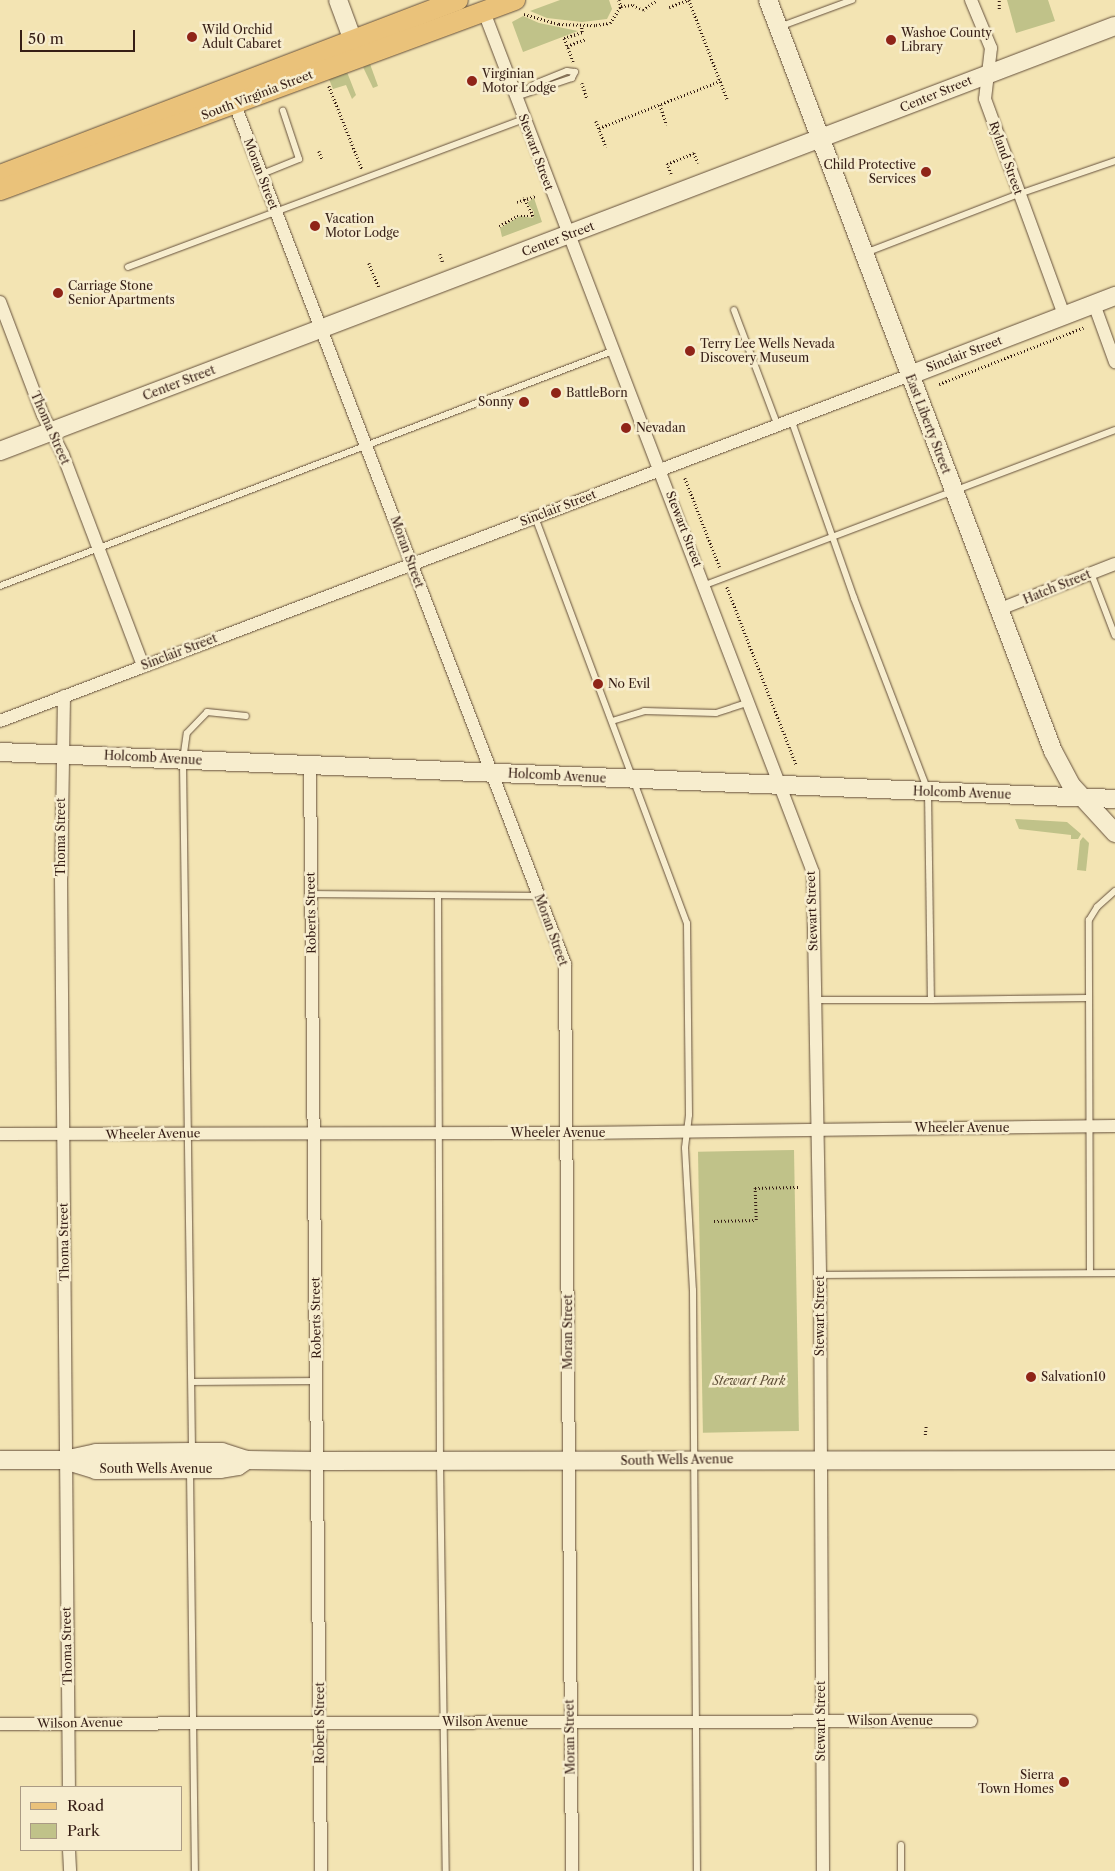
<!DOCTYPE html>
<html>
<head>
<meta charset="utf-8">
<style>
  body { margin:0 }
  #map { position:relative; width:1115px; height:1871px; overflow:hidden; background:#f3e4b3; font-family:"Libre Caslon Text",serif }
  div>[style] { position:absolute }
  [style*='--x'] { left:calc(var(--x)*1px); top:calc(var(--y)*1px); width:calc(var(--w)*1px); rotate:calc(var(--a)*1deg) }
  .green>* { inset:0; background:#c0c289; transform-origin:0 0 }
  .path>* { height:2.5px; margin-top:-1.25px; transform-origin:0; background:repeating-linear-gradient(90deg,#361e15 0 1px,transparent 0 3.5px) }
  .roads { filter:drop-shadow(0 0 1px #65503c) drop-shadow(0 0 1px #65503c) }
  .lane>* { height:6px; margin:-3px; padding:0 3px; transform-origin:3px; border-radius:3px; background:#f7edce }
  .street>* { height:12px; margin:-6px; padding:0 6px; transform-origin:6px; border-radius:6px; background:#f7edce }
  .secondary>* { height:18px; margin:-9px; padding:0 9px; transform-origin:9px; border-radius:9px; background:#f7edce }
  .primary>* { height:20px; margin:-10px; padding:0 10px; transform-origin:10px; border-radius:10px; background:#eac27a }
  .dots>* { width:14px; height:14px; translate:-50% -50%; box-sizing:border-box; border:2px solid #f7edce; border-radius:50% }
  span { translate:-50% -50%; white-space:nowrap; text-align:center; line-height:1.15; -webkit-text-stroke:5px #f7edce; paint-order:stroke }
  .poi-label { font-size:12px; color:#361e15 }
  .left { translate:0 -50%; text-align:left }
  .right { translate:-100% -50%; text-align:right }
  .street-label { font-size:12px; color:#361e15 }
  .park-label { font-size:12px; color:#5f4f38; font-style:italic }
  .legend { position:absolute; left:20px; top:1786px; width:162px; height:65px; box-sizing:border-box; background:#f7edce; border:1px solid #aa9a84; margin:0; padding:6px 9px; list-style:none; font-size:15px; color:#361e15 }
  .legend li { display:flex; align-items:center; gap:10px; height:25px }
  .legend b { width:25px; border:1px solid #aa9a84 }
  .scale { position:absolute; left:20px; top:30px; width:115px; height:22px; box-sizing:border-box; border:2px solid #361e15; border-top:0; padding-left:6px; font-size:15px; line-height:18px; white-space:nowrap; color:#361e15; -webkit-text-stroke:4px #f7edce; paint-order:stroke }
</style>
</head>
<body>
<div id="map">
  <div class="green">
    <div style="clip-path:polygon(560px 0,609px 0,612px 9px,607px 19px,582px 22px,547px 18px,530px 11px)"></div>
    <div style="clip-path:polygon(1007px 0,1048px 0,1055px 21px,1016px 33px)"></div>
    <div style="clip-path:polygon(523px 16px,539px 23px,578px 31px,523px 52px,512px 22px)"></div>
    <div style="clip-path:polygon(370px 64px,378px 86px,373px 88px,363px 67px)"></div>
    <div style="clip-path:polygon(347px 72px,356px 95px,352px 99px,346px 85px,333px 89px,329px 79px)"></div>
    <div style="clip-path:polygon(534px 198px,542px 222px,502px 237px,500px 228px,520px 216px,533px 218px,534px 212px,527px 203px)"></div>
    <div style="clip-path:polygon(1015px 819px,1067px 822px,1081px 834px,1078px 839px,1071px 839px,1071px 835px,1019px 829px)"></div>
    <div style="clip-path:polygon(1083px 837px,1089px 843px,1086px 871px,1077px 870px,1080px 841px)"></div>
    <div style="left:794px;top:1150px;width:281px;height:96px;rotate:89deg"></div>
  </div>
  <div class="path">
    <div style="--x:619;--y:0;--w:9;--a:72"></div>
    <div style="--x:689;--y:0;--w:108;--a:68.9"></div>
    <div style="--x:669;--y:7;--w:20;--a:-20"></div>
    <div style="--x:999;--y:9;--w:9;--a:-90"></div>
    <div style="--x:524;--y:14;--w:36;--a:16"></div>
    <div style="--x:559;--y:24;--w:37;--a:2"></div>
    <div style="--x:596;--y:25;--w:14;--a:-8"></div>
    <div style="--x:610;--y:23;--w:20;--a:-57"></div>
    <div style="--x:621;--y:6;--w:12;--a:-5"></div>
    <div style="--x:633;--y:5;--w:11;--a:27"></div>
    <div style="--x:643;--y:10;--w:17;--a:-36"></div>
    <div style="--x:567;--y:46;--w:20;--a:-20"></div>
    <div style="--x:573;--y:62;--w:26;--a:-111"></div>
    <div style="--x:564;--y:38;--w:19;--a:-18"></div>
    <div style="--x:582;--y:32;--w:7;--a:-98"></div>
    <div style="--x:582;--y:83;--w:16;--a:72"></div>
    <div style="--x:329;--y:86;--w:89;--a:68.3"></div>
    <div style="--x:660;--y:105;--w:21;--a:71"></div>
    <div style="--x:596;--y:121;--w:28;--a:69"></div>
    <div style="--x:599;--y:128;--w:130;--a:-21.2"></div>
    <div style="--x:319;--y:151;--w:9;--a:69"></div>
    <div style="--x:671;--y:174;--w:11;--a:-112"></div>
    <div style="--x:667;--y:164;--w:29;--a:-22"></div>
    <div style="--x:694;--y:153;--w:11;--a:68"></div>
    <div style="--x:517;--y:202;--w:19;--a:-18"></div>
    <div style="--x:499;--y:226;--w:21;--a:-29"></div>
    <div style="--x:517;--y:216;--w:16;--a:0"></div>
    <div style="--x:533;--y:216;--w:21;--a:-118"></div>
    <div style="--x:440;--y:254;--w:9;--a:72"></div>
    <div style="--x:369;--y:263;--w:27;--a:68"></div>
    <div style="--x:939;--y:384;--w:155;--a:-21.3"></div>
    <div style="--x:685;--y:478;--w:97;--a:68.7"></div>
    <div style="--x:727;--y:587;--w:190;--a:68.7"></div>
    <div style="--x:714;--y:1221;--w:42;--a:-1.4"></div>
    <div style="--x:756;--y:1220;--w:32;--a:-92"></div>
    <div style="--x:755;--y:1188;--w:43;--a:-1.3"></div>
    <div style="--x:925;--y:1435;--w:10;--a:-84"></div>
  </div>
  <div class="roads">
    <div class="lane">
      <div style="--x:779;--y:27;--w:78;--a:-20.3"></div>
      <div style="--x:567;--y:71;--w:8;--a:7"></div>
      <div style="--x:575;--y:72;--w:7;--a:117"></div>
      <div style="--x:572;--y:78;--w:59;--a:161.3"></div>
      <div style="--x:516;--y:97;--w:25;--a:-34"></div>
      <div style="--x:537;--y:83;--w:32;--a:-22"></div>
      <div style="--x:262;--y:174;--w:40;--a:-22"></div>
      <div style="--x:299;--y:159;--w:51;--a:-108.4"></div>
      <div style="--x:865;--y:253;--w:165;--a:-21"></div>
      <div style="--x:1019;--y:194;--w:102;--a:-19"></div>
      <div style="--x:128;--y:267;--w:423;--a:-20.5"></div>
      <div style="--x:734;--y:310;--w:122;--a:69.3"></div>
      <div style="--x:791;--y:419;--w:190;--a:70.6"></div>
      <div style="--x:854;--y:598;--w:207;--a:69"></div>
      <div style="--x:928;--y:791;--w:209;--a:89.2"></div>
      <div style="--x:931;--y:1000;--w:157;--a:-0.7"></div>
      <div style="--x:535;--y:517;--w:434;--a:69.5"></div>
      <div style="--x:687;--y:923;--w:192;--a:89.4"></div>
      <div style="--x:689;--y:1115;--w:33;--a:97"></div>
      <div style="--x:685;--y:1148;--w:142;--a:86.8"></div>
      <div style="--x:693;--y:1290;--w:581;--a:89.61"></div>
      <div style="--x:1091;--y:573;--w:67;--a:69.1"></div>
      <div style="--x:705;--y:585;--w:438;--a:-20.7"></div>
      <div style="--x:0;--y:586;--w:659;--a:-20.99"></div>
      <div style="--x:612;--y:721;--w:34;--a:-17"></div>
      <div style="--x:644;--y:711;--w:72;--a:1.6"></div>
      <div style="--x:716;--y:713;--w:35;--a:-18"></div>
      <div style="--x:310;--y:894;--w:229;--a:0.5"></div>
      <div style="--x:438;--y:895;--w:567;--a:89.8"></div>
      <div style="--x:440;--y:1462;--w:409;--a:89.2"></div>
      <div style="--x:815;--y:1000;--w:116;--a:0"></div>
      <div style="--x:1090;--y:1273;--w:353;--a:-90.2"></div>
      <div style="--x:1089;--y:920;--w:15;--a:-58"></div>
      <div style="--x:1097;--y:907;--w:24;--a:-42"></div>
      <div style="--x:820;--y:1275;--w:295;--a:-0.4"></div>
      <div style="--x:192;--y:1382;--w:125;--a:-0.5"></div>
      <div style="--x:192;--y:1450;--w:690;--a:-90.75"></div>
      <div style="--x:183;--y:760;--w:27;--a:-82"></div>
      <div style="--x:187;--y:733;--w:29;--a:-46"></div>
      <div style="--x:207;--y:712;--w:39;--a:6"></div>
      <div style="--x:190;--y:1470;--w:401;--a:89.3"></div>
      <div style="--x:901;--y:1845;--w:26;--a:90"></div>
    </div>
    <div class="street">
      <div style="--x:971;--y:0;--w:52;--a:67.4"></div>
      <div style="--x:991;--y:48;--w:51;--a:96.7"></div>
      <div style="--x:985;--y:99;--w:230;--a:69.9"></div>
      <div style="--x:484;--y:12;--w:921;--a:69.07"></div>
      <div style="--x:813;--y:872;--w:403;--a:89"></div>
      <div style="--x:820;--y:1275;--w:596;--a:89.71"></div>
      <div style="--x:235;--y:105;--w:920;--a:68.98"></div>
      <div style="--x:565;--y:964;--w:907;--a:89.56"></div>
      <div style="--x:0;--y:302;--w:121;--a:69.2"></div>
      <div style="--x:43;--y:415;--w:45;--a:63.4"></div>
      <div style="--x:63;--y:455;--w:226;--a:69.2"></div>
      <div style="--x:1094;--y:304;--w:62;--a:70.1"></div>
      <div style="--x:1000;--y:609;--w:123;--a:-21.4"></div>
      <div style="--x:64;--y:696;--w:182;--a:90.9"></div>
      <div style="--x:61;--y:878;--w:909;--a:89.5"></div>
      <div style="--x:0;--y:721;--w:974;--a:-20.82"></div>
      <div style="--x:310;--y:766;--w:1105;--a:89.43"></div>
      <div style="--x:0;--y:1134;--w:581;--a:-0.1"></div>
      <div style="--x:581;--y:1133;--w:534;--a:-0.75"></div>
      <div style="--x:0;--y:1724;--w:971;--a:-0.18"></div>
      <div style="--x:69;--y:1850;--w:21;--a:87"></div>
    </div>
    <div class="secondary">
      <div style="--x:338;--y:0;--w:58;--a:69.7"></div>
      <div style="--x:768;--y:0;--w:803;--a:69.22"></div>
      <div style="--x:1053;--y:751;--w:40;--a:62"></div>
      <div style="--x:1072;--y:786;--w:64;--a:47.5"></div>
      <div style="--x:910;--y:375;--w:220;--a:-21.1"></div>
      <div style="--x:0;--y:451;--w:1193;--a:-20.87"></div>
      <div style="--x:0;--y:752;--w:1116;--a:2.41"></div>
      <div style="--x:0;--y:1460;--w:64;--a:0"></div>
      <div style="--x:64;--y:1460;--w:33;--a:-12"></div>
      <div style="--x:96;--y:1453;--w:96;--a:-0.6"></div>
      <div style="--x:192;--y:1452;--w:30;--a:0"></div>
      <div style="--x:222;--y:1452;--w:26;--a:18"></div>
      <div style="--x:247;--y:1460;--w:71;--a:0.8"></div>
      <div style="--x:318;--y:1461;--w:797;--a:-0.07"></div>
      <div style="--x:64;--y:1460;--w:34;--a:17"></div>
      <div style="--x:96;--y:1470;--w:125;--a:-0.5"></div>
      <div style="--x:221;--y:1469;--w:17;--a:-10"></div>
      <div style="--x:238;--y:1466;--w:11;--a:-34"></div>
    </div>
    <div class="primary">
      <div style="--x:0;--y:175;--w:490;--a:-20.9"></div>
      <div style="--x:0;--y:190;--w:549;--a:-20.25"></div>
    </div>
  </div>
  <div class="dots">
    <div style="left:192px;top:37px;background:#8f2418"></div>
    <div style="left:891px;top:40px;background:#8f2418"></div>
    <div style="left:472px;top:81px;background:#8f2418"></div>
    <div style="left:926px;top:172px;background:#8f2418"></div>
    <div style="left:315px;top:226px;background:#8f2418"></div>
    <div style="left:58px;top:293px;background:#8f2418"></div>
    <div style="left:690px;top:351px;background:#8f2418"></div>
    <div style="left:556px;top:393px;background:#8f2418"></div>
    <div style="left:524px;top:402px;background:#8f2418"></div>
    <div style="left:626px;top:428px;background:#8f2418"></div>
    <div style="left:598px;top:684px;background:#8f2418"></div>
    <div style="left:1031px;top:1377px;background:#8f2418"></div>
    <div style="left:1064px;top:1782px;background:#8f2418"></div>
  </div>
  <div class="poi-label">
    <span class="left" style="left:202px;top:37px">Wild Orchid<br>Adult Cabaret</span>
    <span class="left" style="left:901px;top:40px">Washoe County<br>Library</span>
    <span class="left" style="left:482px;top:81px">Virginian<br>Motor Lodge</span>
    <span class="right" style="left:916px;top:172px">Child Protective<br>Services</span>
    <span class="left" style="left:325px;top:226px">Vacation<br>Motor Lodge</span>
    <span class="left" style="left:68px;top:293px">Carriage Stone<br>Senior Apartments</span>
    <span class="left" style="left:700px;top:351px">Terry Lee Wells Nevada<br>Discovery Museum</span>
    <span class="left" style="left:566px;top:393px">BattleBorn</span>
    <span class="right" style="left:514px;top:402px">Sonny</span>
    <span class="left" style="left:636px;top:428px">Nevadan</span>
    <span class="left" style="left:608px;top:684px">No Evil</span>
    <span class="left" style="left:1041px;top:1377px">Salvation10</span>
    <span class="right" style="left:1054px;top:1782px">Sierra<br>Town Homes</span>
  </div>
  <div class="street-label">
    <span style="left:936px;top:94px;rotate:-22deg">Center Street</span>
    <span style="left:257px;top:95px;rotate:-21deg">South Virginia Street</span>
    <span style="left:536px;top:152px;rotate:70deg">Stewart Street</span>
    <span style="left:1006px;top:158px;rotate:70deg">Ryland Street</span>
    <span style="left:261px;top:174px;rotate:69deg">Moran Street</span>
    <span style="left:558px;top:239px;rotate:-21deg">Center Street</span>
    <span style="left:964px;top:354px;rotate:-21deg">Sinclair Street</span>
    <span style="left:179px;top:383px;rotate:-21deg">Center Street</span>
    <span style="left:928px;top:424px;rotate:69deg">East Liberty Street</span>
    <span style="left:50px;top:428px;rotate:66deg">Thoma Street</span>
    <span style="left:558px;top:508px;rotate:-21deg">Sinclair Street</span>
    <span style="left:684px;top:529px;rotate:69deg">Stewart Street</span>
    <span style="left:407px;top:552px;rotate:70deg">Moran Street</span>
    <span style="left:1057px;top:587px;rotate:-22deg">Hatch Street</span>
    <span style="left:179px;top:652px;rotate:-21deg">Sinclair Street</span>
    <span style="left:153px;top:758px;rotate:3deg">Holcomb Avenue</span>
    <span style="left:557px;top:776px;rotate:3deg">Holcomb Avenue</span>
    <span style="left:962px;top:793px;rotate:2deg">Holcomb Avenue</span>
    <span style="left:61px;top:837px;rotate:-90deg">Thoma Street</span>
    <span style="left:812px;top:911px;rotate:-92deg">Stewart Street</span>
    <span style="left:311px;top:913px;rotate:-91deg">Roberts Street</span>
    <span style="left:551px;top:930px;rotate:70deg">Moran Street</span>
    <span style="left:962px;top:1128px">Wheeler Avenue</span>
    <span style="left:558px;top:1133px">Wheeler Avenue</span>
    <span style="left:153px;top:1134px;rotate:-1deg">Wheeler Avenue</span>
    <span style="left:64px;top:1242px;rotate:-91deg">Thoma Street</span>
    <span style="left:820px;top:1316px;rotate:-90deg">Stewart Street</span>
    <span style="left:316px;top:1318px;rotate:-91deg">Roberts Street</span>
    <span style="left:568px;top:1332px;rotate:-90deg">Moran Street</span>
    <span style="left:677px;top:1460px;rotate:-1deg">South Wells Avenue</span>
    <span style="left:156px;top:1469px">South Wells Avenue</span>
    <span style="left:67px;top:1646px;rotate:-91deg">Thoma Street</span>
    <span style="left:821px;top:1721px;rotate:-90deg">Stewart Street</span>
    <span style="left:890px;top:1721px">Wilson Avenue</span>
    <span style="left:485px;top:1722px">Wilson Avenue</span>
    <span style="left:80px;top:1723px;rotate:-1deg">Wilson Avenue</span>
    <span style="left:320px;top:1723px;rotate:-90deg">Roberts Street</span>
    <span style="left:570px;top:1737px;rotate:-91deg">Moran Street</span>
  </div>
  <div class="park-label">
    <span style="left:749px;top:1381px">Stewart Park</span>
  </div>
  <ul class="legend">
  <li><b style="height:6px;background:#eac27a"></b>Road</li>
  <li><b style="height:14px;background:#c0c289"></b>Park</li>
  </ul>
  <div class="scale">50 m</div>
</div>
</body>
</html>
